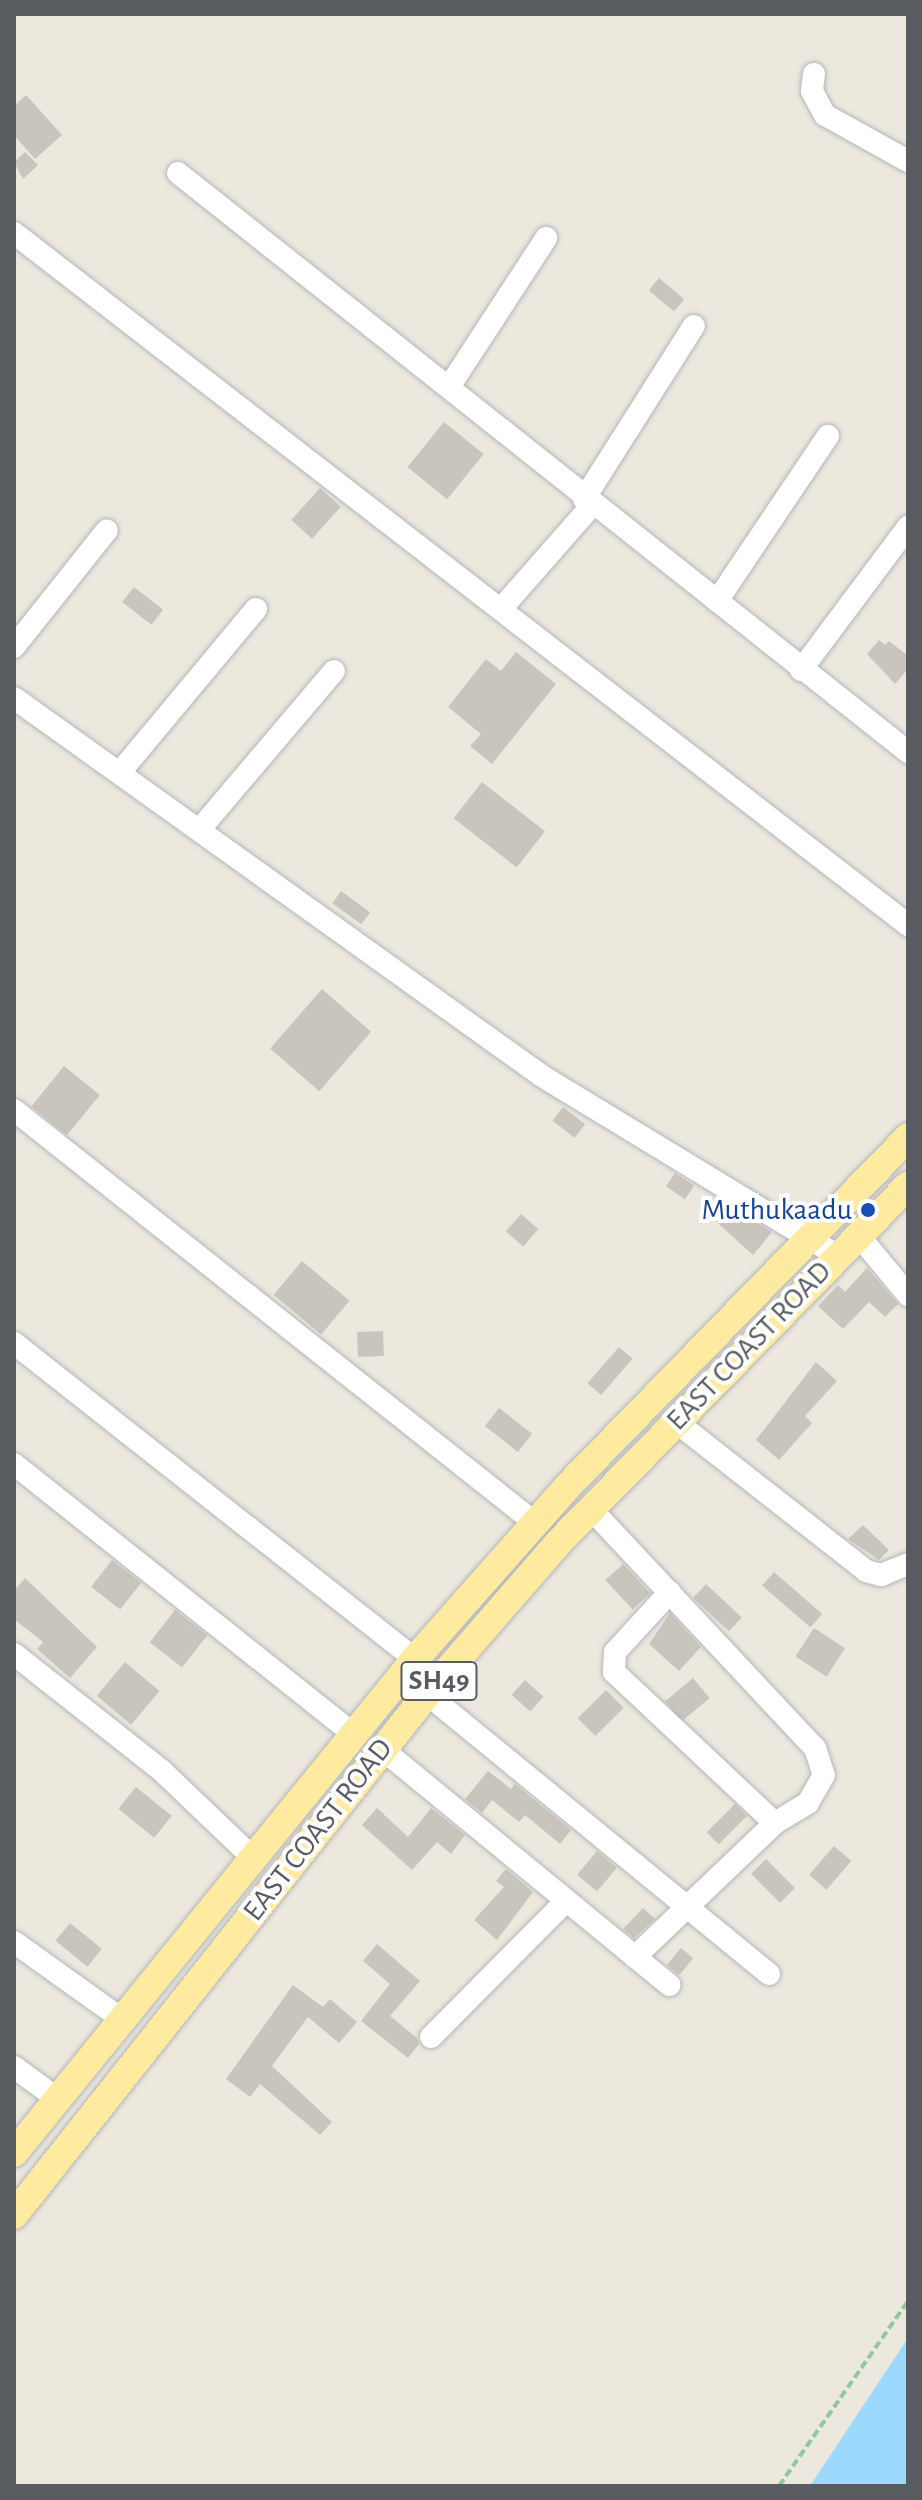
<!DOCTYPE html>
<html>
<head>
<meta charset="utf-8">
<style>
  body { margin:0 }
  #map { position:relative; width:922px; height:2500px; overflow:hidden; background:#ece8de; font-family:"Alegreya Sans",sans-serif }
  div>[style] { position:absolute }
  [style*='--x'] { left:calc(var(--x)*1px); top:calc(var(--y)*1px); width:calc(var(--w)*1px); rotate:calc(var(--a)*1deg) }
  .water>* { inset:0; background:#9bd9ff }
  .building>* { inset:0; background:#c9c5bd; transform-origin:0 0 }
  .path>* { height:4px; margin-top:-2px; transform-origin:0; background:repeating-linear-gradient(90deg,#91c89d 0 8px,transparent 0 12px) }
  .roads { filter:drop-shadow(0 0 2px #b2b6bb) drop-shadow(0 0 2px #b2b6bb) }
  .minor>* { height:22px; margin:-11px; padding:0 11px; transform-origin:11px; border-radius:11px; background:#fff }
  .major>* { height:28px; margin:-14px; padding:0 14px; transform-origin:14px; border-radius:14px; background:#ffeba0 }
  .dots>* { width:22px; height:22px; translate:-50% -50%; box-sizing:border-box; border:4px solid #fff; border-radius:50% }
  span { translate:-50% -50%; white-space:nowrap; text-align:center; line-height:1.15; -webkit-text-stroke:8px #fff; paint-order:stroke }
  .shield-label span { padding:2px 6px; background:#fff; border:2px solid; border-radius:6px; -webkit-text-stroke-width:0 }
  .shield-label { font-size:28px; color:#585c61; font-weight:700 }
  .transit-label { font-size:30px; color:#164399 }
  .right { translate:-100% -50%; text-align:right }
  .street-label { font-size:30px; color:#585c61 }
  .frame { position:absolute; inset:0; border:16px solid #585c61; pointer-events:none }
</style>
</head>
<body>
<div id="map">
  <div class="water">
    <div style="clip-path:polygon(908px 2338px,908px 2486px,810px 2486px)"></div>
  </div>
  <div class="building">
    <div style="clip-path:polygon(26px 95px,62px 135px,35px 159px,14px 135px,14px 106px)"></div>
    <div style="clip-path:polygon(25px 152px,38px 165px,23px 179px,14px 162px)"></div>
    <div style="left:659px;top:278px;width:33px;height:16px;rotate:40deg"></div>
    <div style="left:444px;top:422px;width:51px;height:58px;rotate:39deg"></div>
    <div style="left:320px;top:488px;width:28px;height:43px;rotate:42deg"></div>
    <div style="left:134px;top:587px;width:37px;height:19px;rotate:38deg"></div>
    <div style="clip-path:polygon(879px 640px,885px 645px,889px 641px,908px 656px,908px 669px,895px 684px,867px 654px)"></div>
    <div style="clip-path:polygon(516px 652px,556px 684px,492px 764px,470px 746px,481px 734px,448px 707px,486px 659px,501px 671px)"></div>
    <div style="left:482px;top:782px;width:80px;height:46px;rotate:38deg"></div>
    <div style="left:341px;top:891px;width:36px;height:15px;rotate:36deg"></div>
    <div style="left:322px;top:989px;width:65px;height:79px;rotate:41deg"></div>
    <div style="left:64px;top:1066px;width:46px;height:52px;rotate:39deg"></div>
    <div style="left:563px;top:1107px;width:28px;height:17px;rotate:38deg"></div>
    <div style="left:675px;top:1173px;width:23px;height:16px;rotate:34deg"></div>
    <div style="clip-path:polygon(724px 1203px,772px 1232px,753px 1255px,712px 1218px)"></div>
    <div style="left:521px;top:1214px;width:23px;height:23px;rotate:41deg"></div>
    <div style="left:302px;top:1261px;width:62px;height:44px;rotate:40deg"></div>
    <div style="clip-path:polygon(867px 1268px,898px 1304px,885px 1317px,869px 1302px,843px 1329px,818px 1306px,838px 1285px,845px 1292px)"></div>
    <div style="left:383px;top:1331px;width:25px;height:26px;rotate:88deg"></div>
    <div style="left:619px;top:1347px;width:18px;height:48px;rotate:41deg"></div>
    <div style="clip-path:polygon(816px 1362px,837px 1381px,805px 1416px,812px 1423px,779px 1460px,756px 1440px)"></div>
    <div style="left:499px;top:1408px;width:42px;height:23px;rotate:38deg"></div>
    <div style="clip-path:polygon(863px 1525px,889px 1550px,879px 1560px,848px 1539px)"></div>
    <div style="left:112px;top:1560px;width:37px;height:34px;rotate:38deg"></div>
    <div style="left:623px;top:1564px;width:40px;height:24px;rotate:47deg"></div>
    <div style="left:774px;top:1572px;width:64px;height:18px;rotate:41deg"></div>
    <div style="clip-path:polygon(25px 1578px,97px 1647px,70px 1678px,37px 1649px,43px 1642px,14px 1619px,14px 1591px)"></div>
    <div style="left:706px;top:1584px;width:49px;height:19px;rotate:43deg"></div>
    <div style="left:175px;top:1610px;width:41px;height:41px;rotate:38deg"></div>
    <div style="clip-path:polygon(670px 1613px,701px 1647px,679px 1671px,649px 1644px)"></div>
    <div style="left:814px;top:1628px;width:37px;height:34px;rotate:33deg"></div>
    <div style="left:125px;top:1662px;width:45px;height:44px;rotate:40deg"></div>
    <div style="left:693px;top:1678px;width:26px;height:36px;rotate:50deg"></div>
    <div style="left:525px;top:1680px;width:25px;height:20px;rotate:42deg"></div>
    <div style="left:606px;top:1690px;width:25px;height:40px;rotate:45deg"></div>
    <div style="clip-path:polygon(488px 1771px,511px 1789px,515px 1784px,571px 1830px,560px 1844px,525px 1815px,519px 1822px,492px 1800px,482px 1813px,465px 1799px)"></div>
    <div style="left:136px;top:1787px;width:46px;height:28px;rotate:39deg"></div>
    <div style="left:735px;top:1804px;width:17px;height:40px;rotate:45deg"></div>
    <div style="clip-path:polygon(377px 1808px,408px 1837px,431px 1808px,465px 1835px,451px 1854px,437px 1842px,412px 1870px,362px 1825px)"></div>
    <div style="left:834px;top:1846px;width:23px;height:38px;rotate:41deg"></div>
    <div style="left:597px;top:1851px;width:26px;height:31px;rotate:40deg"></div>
    <div style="left:766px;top:1859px;width:41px;height:21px;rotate:45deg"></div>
    <div style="clip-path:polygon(506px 1869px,533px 1892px,497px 1940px,474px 1920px,504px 1887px,496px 1881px)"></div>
    <div style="clip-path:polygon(643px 1908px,655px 1919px,634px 1938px,623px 1929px)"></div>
    <div style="left:70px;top:1923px;width:41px;height:23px;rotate:39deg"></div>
    <div style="clip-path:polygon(377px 1944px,420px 1981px,390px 2016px,417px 2038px,419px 2044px,408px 2058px,361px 2021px,390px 1984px,363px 1961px)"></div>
    <div style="left:681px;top:1948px;width:16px;height:22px;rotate:40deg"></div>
    <div style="clip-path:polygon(293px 1985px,323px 2007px,330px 1999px,357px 2022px,339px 2043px,308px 2017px,272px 2066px,332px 2122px,320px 2135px,260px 2084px,250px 2097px,226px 2079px)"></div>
  </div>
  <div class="path">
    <div style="--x:779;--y:2486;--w:226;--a:-55.1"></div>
  </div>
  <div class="roads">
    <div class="minor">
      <div style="--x:814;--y:74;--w:17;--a:97"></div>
      <div style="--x:812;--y:91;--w:27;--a:62"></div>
      <div style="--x:825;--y:115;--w:95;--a:29"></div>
      <div style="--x:178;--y:173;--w:932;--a:38.42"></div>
      <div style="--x:14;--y:233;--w:1131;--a:37.74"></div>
      <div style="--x:449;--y:387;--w:178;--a:-56.9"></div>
      <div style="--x:584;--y:499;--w:205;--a:-57.6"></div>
      <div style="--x:717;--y:601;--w:199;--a:-56.1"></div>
      <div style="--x:501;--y:609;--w:140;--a:-48.8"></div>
      <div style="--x:14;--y:647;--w:149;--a:-51.5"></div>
      <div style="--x:801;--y:670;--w:179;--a:-53.2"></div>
      <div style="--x:14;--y:698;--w:649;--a:35.6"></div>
      <div style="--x:542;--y:1076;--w:346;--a:31.3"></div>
      <div style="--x:121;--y:771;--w:211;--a:-50.2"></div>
      <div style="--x:200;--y:829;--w:207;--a:-49.7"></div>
      <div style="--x:14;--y:1110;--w:665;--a:38.4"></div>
      <div style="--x:859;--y:1236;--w:77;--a:50.3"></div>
      <div style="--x:14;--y:1343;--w:511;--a:38.24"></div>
      <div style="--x:675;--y:1421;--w:243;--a:38.1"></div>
      <div style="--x:866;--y:1571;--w:16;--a:15"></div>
      <div style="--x:881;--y:1575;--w:29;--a:-22"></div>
      <div style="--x:14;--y:1464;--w:433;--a:38.5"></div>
      <div style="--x:591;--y:1509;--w:328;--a:46.9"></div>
      <div style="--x:815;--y:1748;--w:28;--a:72"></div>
      <div style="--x:824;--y:1775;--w:32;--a:120"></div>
      <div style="--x:808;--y:1803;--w:39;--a:149"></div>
      <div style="--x:775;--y:1823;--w:194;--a:136.3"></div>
      <div style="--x:670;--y:1592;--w:81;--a:132.5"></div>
      <div style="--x:615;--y:1652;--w:20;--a:93"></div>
      <div style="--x:614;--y:1672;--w:221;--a:43.2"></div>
      <div style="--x:14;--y:1654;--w:189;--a:38.3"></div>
      <div style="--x:162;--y:1771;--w:124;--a:43.7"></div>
      <div style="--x:427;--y:1694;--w:442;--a:39.3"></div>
      <div style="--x:382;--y:1749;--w:372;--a:39.4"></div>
      <div style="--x:14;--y:1942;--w:130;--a:35.6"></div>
      <div style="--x:431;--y:2037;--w:192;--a:-45.2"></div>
      <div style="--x:14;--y:2067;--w:51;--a:36.2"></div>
    </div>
    <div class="major">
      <div style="--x:14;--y:2153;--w:636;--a:-50.93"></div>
      <div style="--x:415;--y:1659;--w:230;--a:-48.5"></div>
      <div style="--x:567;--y:1487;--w:489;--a:-45.7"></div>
      <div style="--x:14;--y:2215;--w:665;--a:-51.6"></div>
      <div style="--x:427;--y:1694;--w:201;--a:-49"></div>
      <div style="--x:559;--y:1542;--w:499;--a:-45.6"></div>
    </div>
  </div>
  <div class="dots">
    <div style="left:868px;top:1210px;background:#1a4fb4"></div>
  </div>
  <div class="shield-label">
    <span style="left:439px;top:1681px">SH49</span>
  </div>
  <div class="transit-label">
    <span class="right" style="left:852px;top:1210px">Muthukaadu</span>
  </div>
  <div class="street-label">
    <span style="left:749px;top:1346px;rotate:-46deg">EAST COAST ROAD</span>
    <span style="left:318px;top:1830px;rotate:-52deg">EAST COAST ROAD</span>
  </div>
  <div class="frame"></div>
</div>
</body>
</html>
